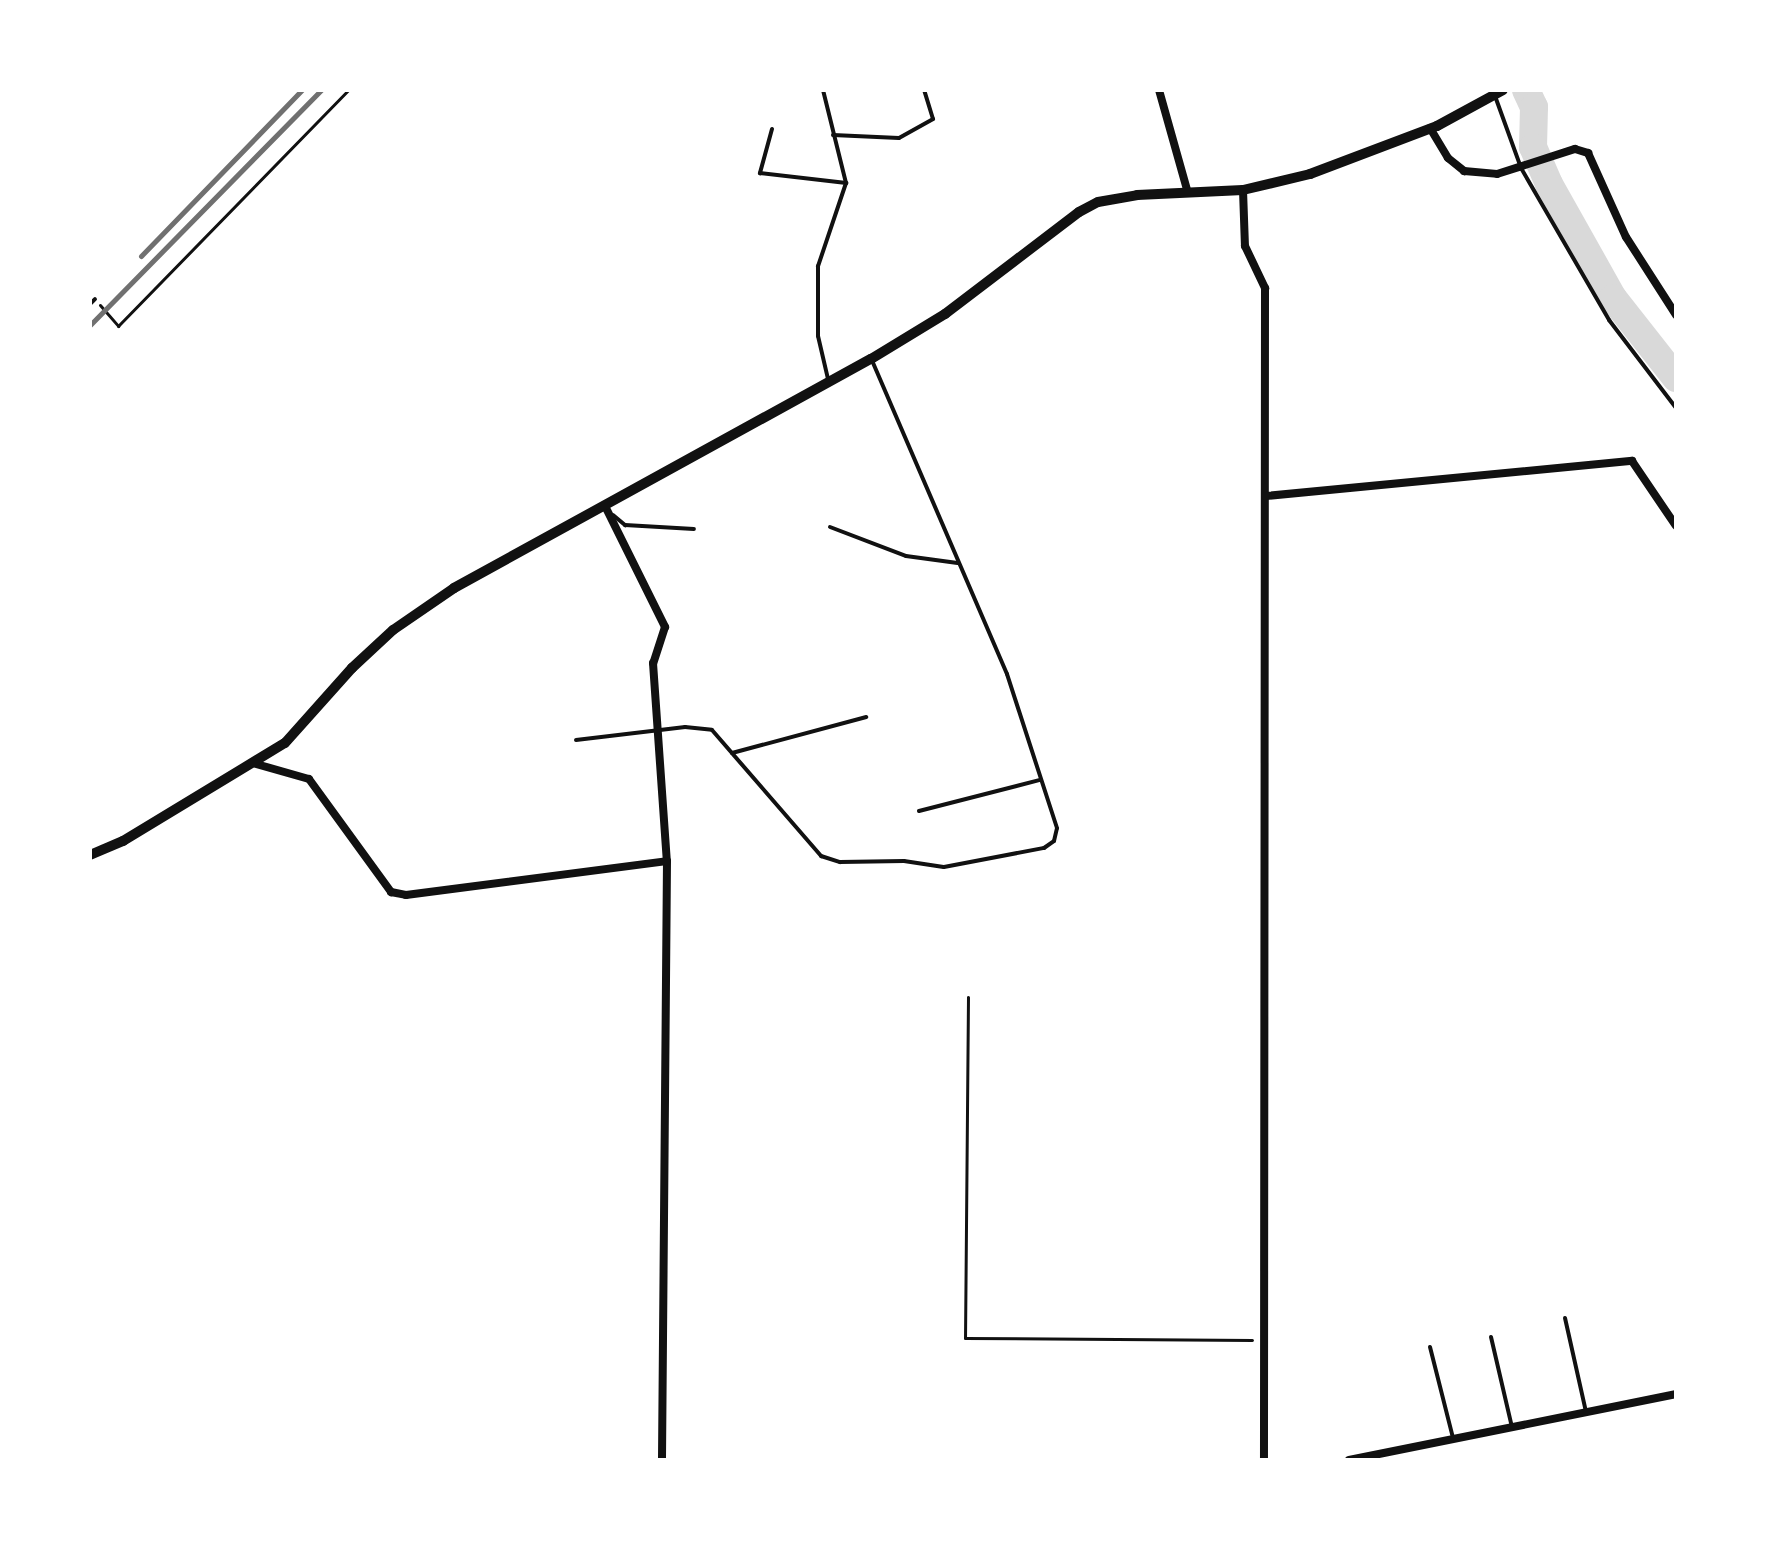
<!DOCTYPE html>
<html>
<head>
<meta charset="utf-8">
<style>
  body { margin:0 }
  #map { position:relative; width:1766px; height:1550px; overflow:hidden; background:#fff; font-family:"Zilla Slab",serif }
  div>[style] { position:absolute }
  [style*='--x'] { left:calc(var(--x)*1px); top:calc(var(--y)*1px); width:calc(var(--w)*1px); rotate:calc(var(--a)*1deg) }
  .river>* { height:28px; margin:-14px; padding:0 14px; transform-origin:14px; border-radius:14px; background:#d9d9d9 }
  .path>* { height:3px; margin:-1.5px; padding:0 1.5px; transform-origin:1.5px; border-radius:1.5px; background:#111 }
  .service>* { height:4px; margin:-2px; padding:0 2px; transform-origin:2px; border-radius:2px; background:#111 }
  .minor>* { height:8px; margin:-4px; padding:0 4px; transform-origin:4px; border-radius:4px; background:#111 }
  .tertiary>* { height:10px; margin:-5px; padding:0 5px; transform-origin:5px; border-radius:5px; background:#111 }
  .rail>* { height:5px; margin:-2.5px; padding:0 2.5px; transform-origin:2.5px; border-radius:2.5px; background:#707070 }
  span { translate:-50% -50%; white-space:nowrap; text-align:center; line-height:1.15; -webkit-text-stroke:8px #fff; paint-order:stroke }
  .frame { position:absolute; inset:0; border:92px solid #fff; pointer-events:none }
</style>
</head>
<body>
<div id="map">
  <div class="river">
    <div style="--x:1526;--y:90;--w:19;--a:65"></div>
    <div style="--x:1534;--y:107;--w:40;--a:91.4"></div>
    <div style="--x:1533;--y:147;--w:40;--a:66.6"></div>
    <div style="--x:1549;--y:184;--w:131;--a:60.7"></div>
    <div style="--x:1613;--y:298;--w:102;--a:51.8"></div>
  </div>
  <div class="path">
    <div style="--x:100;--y:305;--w:28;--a:49"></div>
    <div style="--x:118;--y:326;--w:330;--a:-45.7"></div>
    <div style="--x:968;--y:997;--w:341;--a:90.5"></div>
    <div style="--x:965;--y:1338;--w:287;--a:0.4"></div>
  </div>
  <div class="service">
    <div style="--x:823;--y:90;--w:96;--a:76.1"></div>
    <div style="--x:846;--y:183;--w:88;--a:108.6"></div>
    <div style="--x:818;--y:266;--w:70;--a:90"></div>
    <div style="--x:818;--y:336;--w:44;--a:76.9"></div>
    <div style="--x:1495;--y:96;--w:77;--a:70.1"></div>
    <div style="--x:1521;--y:168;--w:176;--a:59.9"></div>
    <div style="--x:1609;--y:320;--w:111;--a:52.7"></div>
    <div style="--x:772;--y:129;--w:46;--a:105.3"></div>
    <div style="--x:760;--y:173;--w:87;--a:6.6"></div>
    <div style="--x:833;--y:135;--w:66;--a:2.6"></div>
    <div style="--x:899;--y:138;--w:39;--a:-29"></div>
    <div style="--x:933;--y:119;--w:30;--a:-107"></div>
    <div style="--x:90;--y:304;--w:7;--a:-45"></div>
    <div style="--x:613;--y:515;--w:16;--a:40"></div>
    <div style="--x:625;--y:525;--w:69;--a:3.3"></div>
    <div style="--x:830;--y:527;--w:81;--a:20.9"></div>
    <div style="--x:906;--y:556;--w:52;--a:7.7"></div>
    <div style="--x:576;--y:740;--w:110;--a:-6.8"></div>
    <div style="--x:685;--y:727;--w:27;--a:6"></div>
    <div style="--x:712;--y:730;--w:167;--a:49.1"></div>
    <div style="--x:821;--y:856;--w:20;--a:18"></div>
    <div style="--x:840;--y:862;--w:64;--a:-0.9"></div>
    <div style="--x:904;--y:861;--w:40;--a:8.5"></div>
    <div style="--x:944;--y:867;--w:102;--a:-10.8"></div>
    <div style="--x:1044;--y:848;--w:12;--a:-35"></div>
    <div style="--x:1054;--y:841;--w:13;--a:-77"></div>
    <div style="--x:1057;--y:828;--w:162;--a:-108"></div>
    <div style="--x:1007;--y:674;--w:341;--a:-113.3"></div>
    <div style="--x:732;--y:753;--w:139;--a:-15"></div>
    <div style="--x:919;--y:811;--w:125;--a:-14.4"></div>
    <div style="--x:1565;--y:1318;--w:96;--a:77.4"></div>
    <div style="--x:1491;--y:1337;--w:92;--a:76.9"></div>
    <div style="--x:1430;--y:1347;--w:94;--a:75.8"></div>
  </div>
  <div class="minor">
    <div style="--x:1159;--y:90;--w:107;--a:74.3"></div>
    <div style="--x:1430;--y:128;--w:35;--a:59"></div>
    <div style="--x:1448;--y:158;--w:21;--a:39"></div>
    <div style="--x:1464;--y:171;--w:33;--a:5"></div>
    <div style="--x:1497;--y:174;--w:82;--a:-17.8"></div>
    <div style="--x:1575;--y:149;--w:14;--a:17"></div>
    <div style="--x:1588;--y:153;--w:92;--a:65.7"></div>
    <div style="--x:1626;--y:237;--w:93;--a:57.3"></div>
    <div style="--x:1243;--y:190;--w:56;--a:88"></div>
    <div style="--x:1245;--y:246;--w:47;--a:64.5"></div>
    <div style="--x:1265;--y:288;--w:1172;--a:90.05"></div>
    <div style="--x:1266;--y:496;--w:368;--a:-5.5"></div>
    <div style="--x:1632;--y:461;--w:78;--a:55.9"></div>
    <div style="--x:606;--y:508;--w:133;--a:63.6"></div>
    <div style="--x:665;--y:627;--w:38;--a:108"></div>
    <div style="--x:653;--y:663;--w:198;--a:86"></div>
    <div style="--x:667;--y:861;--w:599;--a:90.48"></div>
    <div style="--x:256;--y:764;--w:55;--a:15.8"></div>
    <div style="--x:309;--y:779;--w:140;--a:54"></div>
    <div style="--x:391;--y:892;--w:15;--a:11"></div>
    <div style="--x:406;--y:895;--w:263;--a:-7.4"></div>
    <div style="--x:1349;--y:1460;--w:334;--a:-11.4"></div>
  </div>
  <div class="tertiary">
    <div style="--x:90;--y:855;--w:36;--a:-23"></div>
    <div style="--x:123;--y:841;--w:189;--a:-31.2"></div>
    <div style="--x:285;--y:743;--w:101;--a:-48.2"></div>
    <div style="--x:352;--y:668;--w:56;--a:-42.8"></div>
    <div style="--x:393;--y:630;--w:74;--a:-34.5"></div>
    <div style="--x:454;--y:588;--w:476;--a:-28.8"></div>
    <div style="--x:871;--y:359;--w:87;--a:-31.3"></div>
    <div style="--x:945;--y:314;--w:168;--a:-37.3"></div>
    <div style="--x:1079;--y:212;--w:21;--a:-28"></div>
    <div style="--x:1098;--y:202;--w:40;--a:-10"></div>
    <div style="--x:1137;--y:195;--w:106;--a:-2.7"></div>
    <div style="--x:1243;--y:190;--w:69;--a:-13.4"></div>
    <div style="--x:1310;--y:174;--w:136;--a:-20.7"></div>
    <div style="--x:1437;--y:126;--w:75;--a:-28.6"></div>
  </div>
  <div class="rail">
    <div style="--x:141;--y:256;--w:231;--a:-45.9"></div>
    <div style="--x:90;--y:325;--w:330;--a:-45.5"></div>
  </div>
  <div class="frame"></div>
</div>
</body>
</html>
